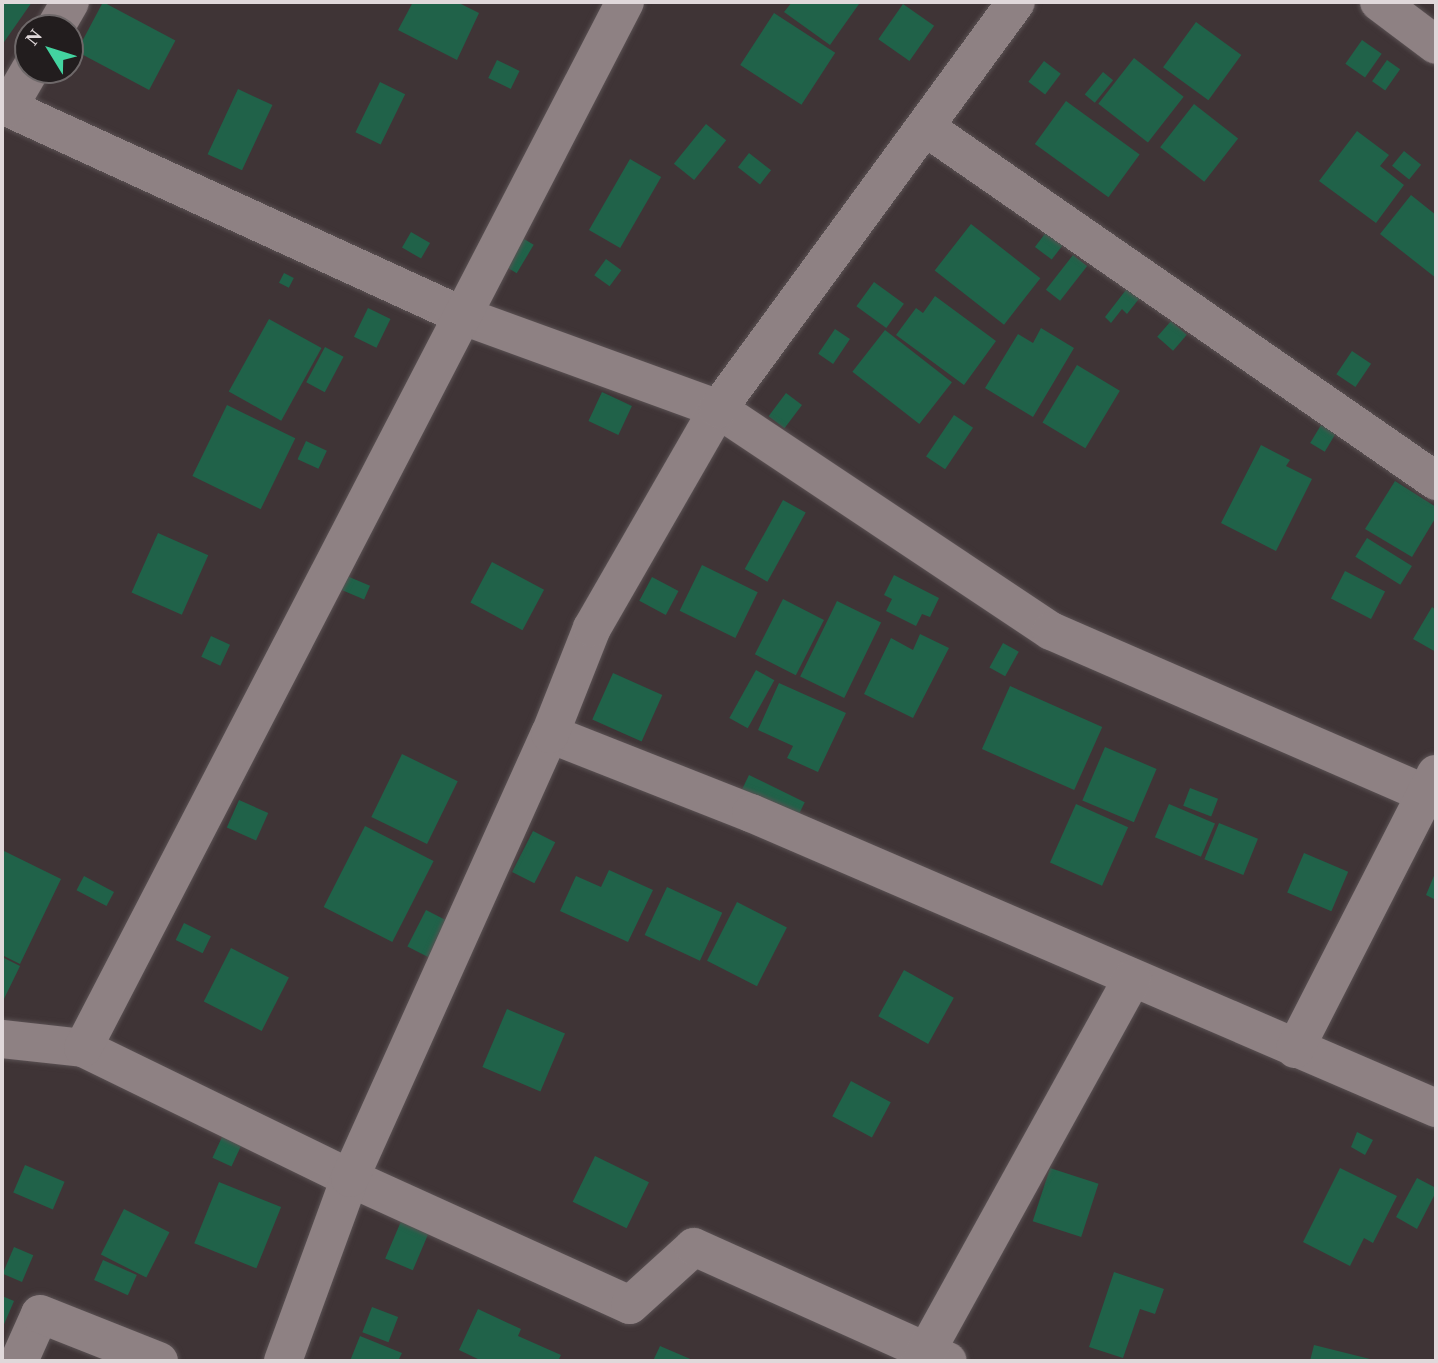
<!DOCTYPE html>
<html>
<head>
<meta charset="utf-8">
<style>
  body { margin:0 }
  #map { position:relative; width:1438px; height:1363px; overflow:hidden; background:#3f3436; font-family:Georgia,serif }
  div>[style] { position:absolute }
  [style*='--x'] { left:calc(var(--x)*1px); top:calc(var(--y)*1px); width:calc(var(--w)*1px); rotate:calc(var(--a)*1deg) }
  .building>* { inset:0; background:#206249; transform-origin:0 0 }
  .roads { filter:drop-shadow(0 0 2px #5a5153) drop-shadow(0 0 2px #5a5153) }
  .minor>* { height:38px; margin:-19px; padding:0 19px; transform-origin:19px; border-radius:19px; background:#8e8183 }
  span { translate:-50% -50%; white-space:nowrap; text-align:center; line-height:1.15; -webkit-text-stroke:7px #221d1e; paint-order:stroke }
  .frame { position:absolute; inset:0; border:4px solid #e0d8da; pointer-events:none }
  .north { position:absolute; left:14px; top:14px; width:70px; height:70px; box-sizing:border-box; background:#221d1e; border:2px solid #6e6869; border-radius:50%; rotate:308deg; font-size:19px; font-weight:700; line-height:28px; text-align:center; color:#e0d8da }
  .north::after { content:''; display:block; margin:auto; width:24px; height:32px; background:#43d4a0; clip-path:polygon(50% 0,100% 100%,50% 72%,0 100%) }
</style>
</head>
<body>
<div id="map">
  <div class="building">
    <div style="clip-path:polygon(2px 2px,32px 2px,2px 45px)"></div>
    <div style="left:103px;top:2px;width:82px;height:56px;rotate:28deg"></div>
    <div style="clip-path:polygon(413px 2px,457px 2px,479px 13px,457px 60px,398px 30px)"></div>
    <div style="clip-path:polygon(792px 2px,856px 2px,859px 4px,830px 45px,784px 12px)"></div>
    <div style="left:903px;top:4px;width:38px;height:43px;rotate:35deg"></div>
    <div style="left:774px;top:13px;width:73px;height:62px;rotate:33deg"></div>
    <div style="left:1196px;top:22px;width:56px;height:56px;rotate:36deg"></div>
    <div style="left:1362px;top:40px;width:24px;height:29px;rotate:35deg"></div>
    <div style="left:1134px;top:58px;width:63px;height:58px;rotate:38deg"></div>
    <div style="left:497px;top:60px;width:25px;height:20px;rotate:26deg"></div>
    <div style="left:1387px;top:60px;width:16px;height:26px;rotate:35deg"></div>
    <div style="left:1044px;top:61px;width:21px;height:26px;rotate:37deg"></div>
    <div style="left:1103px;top:72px;width:13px;height:29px;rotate:39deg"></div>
    <div style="left:380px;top:82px;width:28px;height:56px;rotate:26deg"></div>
    <div style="left:238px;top:89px;width:38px;height:72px;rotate:25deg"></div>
    <div style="left:1066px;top:101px;width:91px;height:53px;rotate:36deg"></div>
    <div style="left:1194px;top:104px;width:56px;height:55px;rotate:38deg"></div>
    <div style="left:706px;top:124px;width:26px;height:51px;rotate:39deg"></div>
    <div style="clip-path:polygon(1357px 131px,1389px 155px,1380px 166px,1404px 185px,1376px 223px,1319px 181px)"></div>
    <div style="left:1404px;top:151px;width:22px;height:19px;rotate:39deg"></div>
    <div style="left:749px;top:153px;width:28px;height:18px;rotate:38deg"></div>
    <div style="left:630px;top:159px;width:36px;height:82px;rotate:30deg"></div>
    <div style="clip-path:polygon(1411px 195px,1436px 215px,1436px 278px,1380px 234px)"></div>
    <div style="left:971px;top:224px;width:88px;height:59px;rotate:38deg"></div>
    <div style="left:1047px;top:231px;width:21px;height:20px;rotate:37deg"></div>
    <div style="left:411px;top:232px;width:22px;height:18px;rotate:30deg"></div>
    <div style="left:514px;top:233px;width:23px;height:33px;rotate:31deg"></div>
    <div style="left:1073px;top:255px;width:18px;height:44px;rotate:38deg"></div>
    <div style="left:606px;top:259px;width:19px;height:20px;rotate:36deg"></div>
    <div style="left:284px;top:273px;width:11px;height:11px;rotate:27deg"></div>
    <div style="left:874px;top:282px;width:37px;height:30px;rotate:36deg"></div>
    <div style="clip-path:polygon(1129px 286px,1142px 295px,1127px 314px,1122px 309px,1111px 323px,1105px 317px)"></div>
    <div style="clip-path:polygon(935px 296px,996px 341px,964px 385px,896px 335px,916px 308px,923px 313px)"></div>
    <div style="left:368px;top:308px;width:25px;height:32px;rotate:26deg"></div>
    <div style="left:269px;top:319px;width:60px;height:83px;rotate:29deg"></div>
    <div style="left:1171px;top:321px;width:21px;height:21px;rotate:41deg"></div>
    <div style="clip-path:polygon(1041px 328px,1074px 348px,1033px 417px,985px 388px,1018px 334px,1033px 343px)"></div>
    <div style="left:835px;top:329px;width:18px;height:30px;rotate:34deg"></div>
    <div style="left:885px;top:330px;width:85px;height:53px;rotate:38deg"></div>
    <div style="left:325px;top:347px;width:21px;height:40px;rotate:28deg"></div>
    <div style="left:1352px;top:351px;width:23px;height:28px;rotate:34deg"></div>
    <div style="left:1077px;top:365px;width:50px;height:67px;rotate:31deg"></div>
    <div style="left:602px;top:392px;width:33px;height:32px;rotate:25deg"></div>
    <div style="left:786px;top:393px;width:20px;height:29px;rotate:37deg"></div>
    <div style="left:227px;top:405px;width:76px;height:79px;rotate:26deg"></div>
    <div style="left:954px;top:415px;width:23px;height:50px;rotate:34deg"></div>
    <div style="left:1321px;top:425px;width:17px;height:21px;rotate:31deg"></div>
    <div style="left:306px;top:441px;width:23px;height:20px;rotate:25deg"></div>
    <div style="clip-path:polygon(1261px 445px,1290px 460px,1286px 466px,1312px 479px,1276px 551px,1221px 523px)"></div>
    <div style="clip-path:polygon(1395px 481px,1436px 507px,1436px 517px,1412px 557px,1365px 529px)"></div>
    <div style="left:783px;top:500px;width:26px;height:79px;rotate:29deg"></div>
    <div style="left:158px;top:533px;width:55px;height:65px;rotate:24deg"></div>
    <div style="left:1367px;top:538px;width:53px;height:22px;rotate:32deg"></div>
    <div style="left:492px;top:562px;width:59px;height:46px;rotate:28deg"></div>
    <div style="left:702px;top:565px;width:62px;height:51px;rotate:26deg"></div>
    <div style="left:1345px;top:571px;width:45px;height:31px;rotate:27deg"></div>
    <div style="clip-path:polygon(894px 575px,939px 598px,930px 617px,922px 614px,916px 626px,886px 611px,892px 599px,884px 595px)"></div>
    <div style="left:347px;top:576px;width:25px;height:15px;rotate:23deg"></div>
    <div style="left:652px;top:577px;width:30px;height:27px;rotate:28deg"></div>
    <div style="left:783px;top:599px;width:46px;height:62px;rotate:27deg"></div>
    <div style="left:837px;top:601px;width:49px;height:84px;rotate:26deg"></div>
    <div style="clip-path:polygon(1432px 607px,1436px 610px,1436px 652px,1413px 639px)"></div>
    <div style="clip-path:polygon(920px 634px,949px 648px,913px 718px,864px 694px,891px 638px,913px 650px)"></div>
    <div style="left:211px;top:636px;width:21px;height:23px;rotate:25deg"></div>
    <div style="left:1003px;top:643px;width:18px;height:28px;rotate:29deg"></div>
    <div style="left:756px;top:670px;width:21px;height:55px;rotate:29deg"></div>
    <div style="left:613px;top:673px;width:54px;height:51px;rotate:24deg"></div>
    <div style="clip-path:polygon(779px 683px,846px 713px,818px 772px,787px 758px,793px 746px,758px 730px)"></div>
    <div style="left:1010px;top:686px;width:101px;height:69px;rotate:24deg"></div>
    <div style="left:1105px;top:747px;width:56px;height:58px;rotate:23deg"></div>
    <div style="left:402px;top:754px;width:62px;height:70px;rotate:26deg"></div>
    <div style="left:749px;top:775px;width:62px;height:25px;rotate:26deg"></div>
    <div style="left:1190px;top:788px;width:30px;height:19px;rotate:21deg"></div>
    <div style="left:239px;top:800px;width:32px;height:30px;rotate:24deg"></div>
    <div style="left:1076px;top:804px;width:57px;height:64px;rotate:24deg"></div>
    <div style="left:1169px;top:804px;width:50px;height:36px;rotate:23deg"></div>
    <div style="left:1219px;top:823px;width:42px;height:39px;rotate:22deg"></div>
    <div style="left:365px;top:826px;width:77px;height:91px;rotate:27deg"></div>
    <div style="left:533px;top:831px;width:25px;height:46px;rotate:27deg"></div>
    <div style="clip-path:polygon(2px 850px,61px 879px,20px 964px,2px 955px)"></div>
    <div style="left:1304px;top:853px;width:48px;height:43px;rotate:23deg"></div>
    <div style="clip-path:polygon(609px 870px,653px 890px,628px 942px,560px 911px,576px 876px,601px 887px)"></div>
    <div style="clip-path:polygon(1436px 871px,1436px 900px,1426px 895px)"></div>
    <div style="left:84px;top:876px;width:34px;height:16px;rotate:28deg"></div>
    <div style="left:667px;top:887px;width:61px;height:53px;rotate:25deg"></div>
    <div style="left:737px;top:902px;width:56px;height:66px;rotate:27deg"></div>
    <div style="left:426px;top:910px;width:27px;height:41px;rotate:27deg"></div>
    <div style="left:184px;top:923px;width:30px;height:19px;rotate:26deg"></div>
    <div style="left:231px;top:948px;width:65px;height:60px;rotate:27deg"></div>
    <div style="clip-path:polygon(2px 957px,20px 966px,2px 1003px)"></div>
    <div style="left:904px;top:970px;width:57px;height:53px;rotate:29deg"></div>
    <div style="left:507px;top:1009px;width:63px;height:63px;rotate:23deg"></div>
    <div style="left:851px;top:1081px;width:45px;height:40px;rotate:28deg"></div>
    <div style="clip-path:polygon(1357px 1132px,1373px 1140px,1365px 1155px,1351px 1147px)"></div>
    <div style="left:223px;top:1135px;width:21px;height:25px;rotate:25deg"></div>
    <div style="left:595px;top:1156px;width:60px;height:51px;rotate:26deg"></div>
    <div style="left:25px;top:1165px;width:43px;height:30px;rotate:23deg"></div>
    <div style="left:1050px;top:1168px;width:51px;height:56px;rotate:18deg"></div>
    <div style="clip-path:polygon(1340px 1168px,1397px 1196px,1373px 1243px,1364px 1238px,1350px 1266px,1303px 1242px)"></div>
    <div style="clip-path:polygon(1417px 1178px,1436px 1188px,1436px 1192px,1417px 1229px,1396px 1217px)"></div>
    <div style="left:219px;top:1182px;width:67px;height:66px;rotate:22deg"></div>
    <div style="left:124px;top:1209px;width:51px;height:51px;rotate:27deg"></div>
    <div style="left:402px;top:1219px;width:30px;height:43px;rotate:23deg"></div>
    <div style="left:14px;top:1247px;width:21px;height:29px;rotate:23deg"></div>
    <div style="left:103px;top:1260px;width:37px;height:22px;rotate:24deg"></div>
    <div style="clip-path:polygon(1114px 1272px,1164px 1289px,1155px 1314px,1140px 1309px,1123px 1358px,1089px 1347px)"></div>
    <div style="clip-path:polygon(2px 1296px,14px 1301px,2px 1329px)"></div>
    <div style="left:372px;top:1307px;width:28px;height:27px;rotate:21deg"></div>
    <div style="clip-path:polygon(478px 1309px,521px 1329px,518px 1336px,561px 1355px,558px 1361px,482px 1361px,459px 1350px)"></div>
    <div style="clip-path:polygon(360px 1336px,402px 1353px,398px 1361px,350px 1361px)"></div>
    <div style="clip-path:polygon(1314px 1345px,1374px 1360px,1374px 1361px,1310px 1361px)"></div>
    <div style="clip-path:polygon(660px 1346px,695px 1361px,653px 1361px)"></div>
  </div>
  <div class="roads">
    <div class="minor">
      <div style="--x:1379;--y:2;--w:71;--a:37"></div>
      <div style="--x:55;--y:28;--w:30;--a:-60"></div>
      <div style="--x:2;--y:105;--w:507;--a:24.59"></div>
      <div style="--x:463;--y:316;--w:271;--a:20"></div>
      <div style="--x:718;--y:409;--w:400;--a:33.7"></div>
      <div style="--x:1051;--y:631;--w:409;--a:23.5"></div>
      <div style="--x:8;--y:108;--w:44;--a:-59.9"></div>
      <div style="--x:925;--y:127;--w:622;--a:34.71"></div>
      <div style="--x:550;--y:734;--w:216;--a:21.5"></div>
      <div style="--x:751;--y:813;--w:746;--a:23.3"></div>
      <div style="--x:2;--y:1039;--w:81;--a:6.3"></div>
      <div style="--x:83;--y:1048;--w:297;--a:26"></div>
      <div style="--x:350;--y:1178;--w:307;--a:24.4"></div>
      <div style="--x:630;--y:1305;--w:86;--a:-42.2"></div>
      <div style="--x:694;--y:1247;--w:278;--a:24.2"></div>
      <div style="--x:83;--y:1048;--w:1178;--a:-62.61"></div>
      <div style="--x:1295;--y:1049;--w:309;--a:-62.9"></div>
      <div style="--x:19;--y:1361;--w:51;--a:-65.9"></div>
      <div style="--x:40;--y:1314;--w:128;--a:21.6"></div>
      <div style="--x:283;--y:1361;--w:195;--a:-69.9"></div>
      <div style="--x:350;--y:1178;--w:487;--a:-65.8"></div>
      <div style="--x:550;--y:734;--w:114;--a:-68.4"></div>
      <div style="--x:592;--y:628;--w:253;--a:-60.1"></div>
      <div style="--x:718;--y:409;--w:504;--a:-53.79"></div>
      <div style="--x:921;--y:1361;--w:437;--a:-61.1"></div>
    </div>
  </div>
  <div class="frame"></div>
  <div class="north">N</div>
</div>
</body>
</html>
